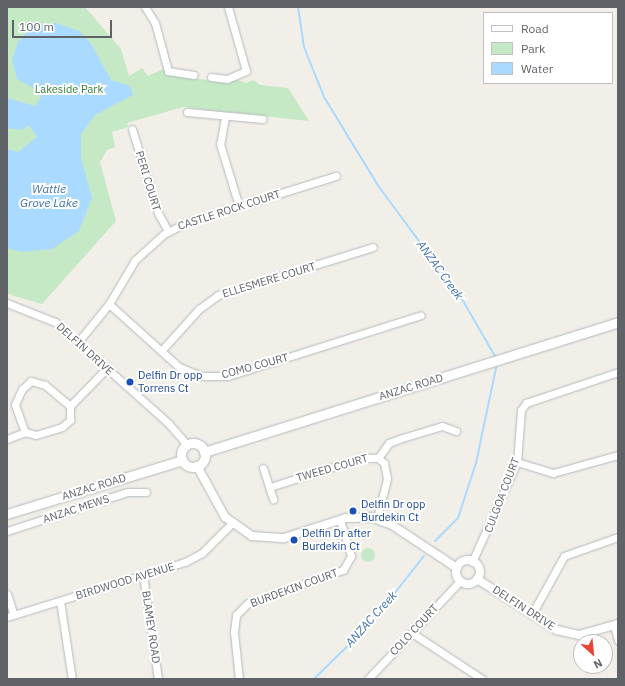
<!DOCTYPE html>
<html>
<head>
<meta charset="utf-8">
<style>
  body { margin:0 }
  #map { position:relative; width:625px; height:686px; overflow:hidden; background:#f1efe8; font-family:"IBM Plex Sans",sans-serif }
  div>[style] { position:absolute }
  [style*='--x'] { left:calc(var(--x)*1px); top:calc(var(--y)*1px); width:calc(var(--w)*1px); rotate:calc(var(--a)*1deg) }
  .green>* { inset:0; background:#c5e8c5 }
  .round { border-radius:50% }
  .water>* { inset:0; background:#aadaff }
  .stream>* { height:2px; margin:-1px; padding:0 1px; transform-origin:1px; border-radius:1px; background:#aadaff }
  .roads { filter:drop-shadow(0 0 1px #b5b8bc) drop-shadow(0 0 1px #b5b8bc) }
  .minor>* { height:7px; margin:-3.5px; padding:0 3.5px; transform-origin:3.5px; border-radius:3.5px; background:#fff }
  .tertiary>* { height:8px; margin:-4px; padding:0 4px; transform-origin:4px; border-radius:4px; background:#fff }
  .tertiary>.ring { margin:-4px; padding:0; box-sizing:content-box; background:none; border:8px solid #fff; border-radius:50% }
  .secondary>* { height:9px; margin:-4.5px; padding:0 4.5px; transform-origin:4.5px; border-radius:4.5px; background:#fff }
  .secondary>.ring { margin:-4.5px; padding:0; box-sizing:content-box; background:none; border:9px solid #fff; border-radius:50% }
  .dots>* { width:11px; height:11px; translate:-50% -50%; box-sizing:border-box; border:2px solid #fff; border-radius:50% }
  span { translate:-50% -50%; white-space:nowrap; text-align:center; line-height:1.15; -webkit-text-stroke:4px #fff; paint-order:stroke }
  .park-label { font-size:11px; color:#348238 }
  .street-label { font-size:11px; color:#5f6368 }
  .transit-label { font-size:11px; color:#164399 }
  .left { translate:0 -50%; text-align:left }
  .water-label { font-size:12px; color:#4174aa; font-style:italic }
  .frame { position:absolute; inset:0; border:8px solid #5f6368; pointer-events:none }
  .legend { position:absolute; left:483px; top:12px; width:130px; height:72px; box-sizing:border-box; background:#fff; border:1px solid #bfc1c3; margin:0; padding:5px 7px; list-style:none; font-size:12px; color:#5f6368 }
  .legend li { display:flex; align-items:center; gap:8px; height:20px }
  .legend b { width:20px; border:1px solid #bfc1c3 }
  .north { position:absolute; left:573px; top:634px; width:40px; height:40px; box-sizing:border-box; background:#fff; border:1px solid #bfc1c3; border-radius:50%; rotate:153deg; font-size:11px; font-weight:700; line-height:16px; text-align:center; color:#5f6368 }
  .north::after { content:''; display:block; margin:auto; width:14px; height:18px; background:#ea4335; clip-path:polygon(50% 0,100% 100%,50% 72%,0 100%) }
  .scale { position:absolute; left:12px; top:20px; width:100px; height:18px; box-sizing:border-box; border:2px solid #5f6368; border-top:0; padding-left:5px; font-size:12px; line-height:14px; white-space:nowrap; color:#5f6368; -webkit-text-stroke:3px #fff; paint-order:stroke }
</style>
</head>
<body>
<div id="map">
  <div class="green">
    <div style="clip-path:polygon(7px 7px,85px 7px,121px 49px,129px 76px,142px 68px,148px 76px,163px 69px,181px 77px,227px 82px,236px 79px,245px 83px,254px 80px,260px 85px,288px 88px,309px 121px,183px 107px,127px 123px,128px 127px,112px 132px,115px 147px,107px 150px,100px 162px,116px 221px,42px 304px,14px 296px,7px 293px)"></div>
    <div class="round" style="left:361px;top:548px;width:14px;height:14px"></div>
  </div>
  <div class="water">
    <div style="clip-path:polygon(56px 23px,79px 31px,90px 42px,111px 80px,130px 86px,133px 95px,95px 115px,81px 134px,81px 158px,92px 198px,79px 231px,52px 249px,23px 252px,7px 248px,7px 149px,18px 152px,37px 137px,29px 125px,22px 130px,7px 128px,7px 98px,35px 106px,41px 97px,37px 90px,17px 79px,12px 60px,18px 42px,25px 34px,34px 27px)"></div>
  </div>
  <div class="stream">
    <div style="--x:298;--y:7;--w:40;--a:81.5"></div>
    <div style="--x:304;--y:47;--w:54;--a:68.2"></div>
    <div style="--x:324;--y:97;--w:105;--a:58.6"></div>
    <div style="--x:379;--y:187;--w:139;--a:53.5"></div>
    <div style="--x:462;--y:299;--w:68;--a:60"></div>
    <div style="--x:435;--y:541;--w:33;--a:-45"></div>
    <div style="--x:458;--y:518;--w:58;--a:-71.9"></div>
    <div style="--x:476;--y:463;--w:102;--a:-78.1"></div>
    <div style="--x:314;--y:679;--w:81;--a:-44.5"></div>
    <div style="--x:372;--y:622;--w:84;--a:-51.8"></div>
  </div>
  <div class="roads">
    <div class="minor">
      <div style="--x:145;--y:7;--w:19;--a:58"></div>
      <div style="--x:155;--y:23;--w:50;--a:74.8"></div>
      <div style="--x:168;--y:71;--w:26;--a:9"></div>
      <div style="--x:211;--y:77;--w:16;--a:7"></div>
      <div style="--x:227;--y:79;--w:21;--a:-23"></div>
      <div style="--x:246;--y:71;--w:66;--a:-105.7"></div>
      <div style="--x:187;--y:112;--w:76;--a:5.3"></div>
      <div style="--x:225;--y:117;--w:27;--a:100"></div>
      <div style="--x:220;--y:144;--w:65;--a:73"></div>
      <div style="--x:132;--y:129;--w:88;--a:72.8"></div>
      <div style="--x:158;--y:213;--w:21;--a:61"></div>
      <div style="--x:7;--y:303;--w:52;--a:21.6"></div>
      <div style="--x:55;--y:322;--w:153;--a:41.8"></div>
      <div style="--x:169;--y:424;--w:28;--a:49"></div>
      <div style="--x:109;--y:304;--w:94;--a:42"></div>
      <div style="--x:179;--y:367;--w:24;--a:22"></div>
      <div style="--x:201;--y:376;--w:27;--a:0"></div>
      <div style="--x:228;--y:376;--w:202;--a:-17.5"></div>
      <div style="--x:78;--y:342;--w:49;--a:-50.8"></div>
      <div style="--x:109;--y:304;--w:51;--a:-59.4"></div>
      <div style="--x:135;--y:260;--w:39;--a:-42"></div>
      <div style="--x:164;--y:234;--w:27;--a:-27"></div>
      <div style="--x:188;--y:222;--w:155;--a:-17.3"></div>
      <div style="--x:161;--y:351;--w:57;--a:-47.9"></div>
      <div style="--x:199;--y:309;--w:24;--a:-36"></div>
      <div style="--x:218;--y:295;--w:162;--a:-17.2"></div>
      <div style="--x:70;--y:406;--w:33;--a:-140"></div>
      <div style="--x:45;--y:385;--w:15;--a:-164"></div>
      <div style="--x:31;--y:381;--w:12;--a:138"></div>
      <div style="--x:22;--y:389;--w:17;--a:114"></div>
      <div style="--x:15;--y:405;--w:29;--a:70"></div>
      <div style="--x:25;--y:432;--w:11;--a:15"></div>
      <div style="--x:36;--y:435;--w:27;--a:-17"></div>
      <div style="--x:62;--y:427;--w:11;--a:-41"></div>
      <div style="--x:70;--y:420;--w:14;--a:-90"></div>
      <div style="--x:70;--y:406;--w:53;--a:-45.8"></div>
      <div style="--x:7;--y:439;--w:19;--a:-21"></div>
      <div style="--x:378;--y:458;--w:19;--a:-54"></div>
      <div style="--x:389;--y:443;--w:11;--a:-22"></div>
      <div style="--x:399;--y:439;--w:45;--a:-16.8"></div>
      <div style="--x:442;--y:426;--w:15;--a:20"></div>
      <div style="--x:517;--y:462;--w:38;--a:17"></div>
      <div style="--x:553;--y:473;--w:67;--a:-15.5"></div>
      <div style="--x:263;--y:468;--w:33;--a:72"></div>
      <div style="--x:270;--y:487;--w:96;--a:-17.7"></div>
      <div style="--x:361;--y:458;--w:17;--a:0"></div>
      <div style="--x:378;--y:458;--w:8;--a:40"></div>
      <div style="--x:384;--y:463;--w:16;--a:79"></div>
      <div style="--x:387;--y:479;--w:40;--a:104.4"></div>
      <div style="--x:7;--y:531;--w:126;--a:-18"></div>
      <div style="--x:127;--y:492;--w:19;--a:0"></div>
      <div style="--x:472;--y:562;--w:110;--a:-65.8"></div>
      <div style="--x:517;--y:462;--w:52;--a:-85.6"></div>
      <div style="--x:521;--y:410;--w:9;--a:-54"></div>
      <div style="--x:526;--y:403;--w:97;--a:-18.6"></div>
      <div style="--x:143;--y:575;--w:105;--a:81.8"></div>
      <div style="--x:7;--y:594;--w:22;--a:72"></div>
      <div style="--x:60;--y:601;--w:79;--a:81.3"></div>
      <div style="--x:532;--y:614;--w:66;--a:-61.1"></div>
      <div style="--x:564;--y:556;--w:57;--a:-19.4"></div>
      <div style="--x:7;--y:617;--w:186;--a:-17.2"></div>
      <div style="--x:185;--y:562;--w:19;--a:-28"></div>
      <div style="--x:202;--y:553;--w:41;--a:-45"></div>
      <div style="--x:614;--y:626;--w:15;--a:74"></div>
      <div style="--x:412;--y:633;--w:84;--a:33.3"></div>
      <div style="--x:239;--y:679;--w:47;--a:-96.1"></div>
      <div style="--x:234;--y:632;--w:17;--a:-83"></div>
      <div style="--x:236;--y:615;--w:17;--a:-45"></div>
      <div style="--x:248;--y:603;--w:101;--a:-19.2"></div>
      <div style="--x:343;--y:570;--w:16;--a:-60"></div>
      <div style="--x:351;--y:556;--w:38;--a:-107"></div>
      <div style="--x:368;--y:679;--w:134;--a:-46.8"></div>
    </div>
    <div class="tertiary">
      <div style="--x:197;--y:466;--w:58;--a:61.2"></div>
      <div style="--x:225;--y:517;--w:33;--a:35"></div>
      <div style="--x:252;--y:536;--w:32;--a:4"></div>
      <div style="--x:284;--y:538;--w:65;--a:-17.9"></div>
      <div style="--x:346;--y:518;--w:25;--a:-2"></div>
      <div style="--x:371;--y:517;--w:22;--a:21"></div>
      <div style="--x:392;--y:525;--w:78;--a:33.5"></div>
      <div class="ring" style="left:456px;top:560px;width:16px;height:16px"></div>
      <div style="--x:477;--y:579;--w:95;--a:32.5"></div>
      <div style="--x:557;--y:630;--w:23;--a:13"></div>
      <div style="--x:579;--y:635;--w:41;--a:-15.8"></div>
    </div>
    <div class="secondary">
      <div class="ring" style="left:181px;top:443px;width:15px;height:15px"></div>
      <div style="--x:204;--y:452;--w:434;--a:-17.4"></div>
      <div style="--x:7;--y:514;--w:183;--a:-17.1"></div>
    </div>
  </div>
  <div class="dots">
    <div style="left:130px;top:382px;background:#1a4fb4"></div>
    <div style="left:353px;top:511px;background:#1a4fb4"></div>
    <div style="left:294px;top:540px;background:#1a4fb4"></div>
  </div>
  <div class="park-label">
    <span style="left:69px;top:89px">Lakeside Park</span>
  </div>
  <div class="street-label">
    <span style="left:148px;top:181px;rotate:73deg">PERI COURT</span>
    <span style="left:229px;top:210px;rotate:-18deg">CASTLE ROCK COURT</span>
    <span style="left:269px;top:280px;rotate:-17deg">ELLESMERE COURT</span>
    <span style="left:85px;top:349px;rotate:42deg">DELFIN DRIVE</span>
    <span style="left:255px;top:366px;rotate:-15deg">COMO COURT</span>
    <span style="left:411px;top:387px;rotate:-17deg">ANZAC ROAD</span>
    <span style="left:332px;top:468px;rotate:-16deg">TWEED COURT</span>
    <span style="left:94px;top:487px;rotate:-17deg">ANZAC ROAD</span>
    <span style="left:502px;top:495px;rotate:-69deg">CULGOA COURT</span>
    <span style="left:76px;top:509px;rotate:-18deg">ANZAC MEWS</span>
    <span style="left:125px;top:581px;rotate:-17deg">BIRDWOOD AVENUE</span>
    <span style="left:294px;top:588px;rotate:-20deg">BURDEKIN COURT</span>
    <span style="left:524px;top:608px;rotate:33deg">DELFIN DRIVE</span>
    <span style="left:151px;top:627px;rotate:82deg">BLAMEY ROAD</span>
    <span style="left:414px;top:630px;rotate:-47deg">COLO COURT</span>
  </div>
  <div class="transit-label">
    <span class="left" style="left:138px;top:382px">Delfin Dr opp<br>Torrens Ct</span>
    <span class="left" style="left:361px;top:511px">Delfin Dr opp<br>Burdekin Ct</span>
    <span class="left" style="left:302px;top:540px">Delfin Dr after<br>Burdekin Ct</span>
  </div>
  <div class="water-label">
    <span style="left:49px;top:196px">Wattle<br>Grove Lake</span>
    <span style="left:440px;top:270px;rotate:54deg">ANZAC Creek</span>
    <span style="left:371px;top:619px;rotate:-48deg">ANZAC Creek</span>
  </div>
  <div class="frame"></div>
  <ul class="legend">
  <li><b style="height:5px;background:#fff"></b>Road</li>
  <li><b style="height:11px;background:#c5e8c5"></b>Park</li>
  <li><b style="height:11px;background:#aadaff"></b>Water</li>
  </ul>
  <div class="north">N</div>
  <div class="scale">100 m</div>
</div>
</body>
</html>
